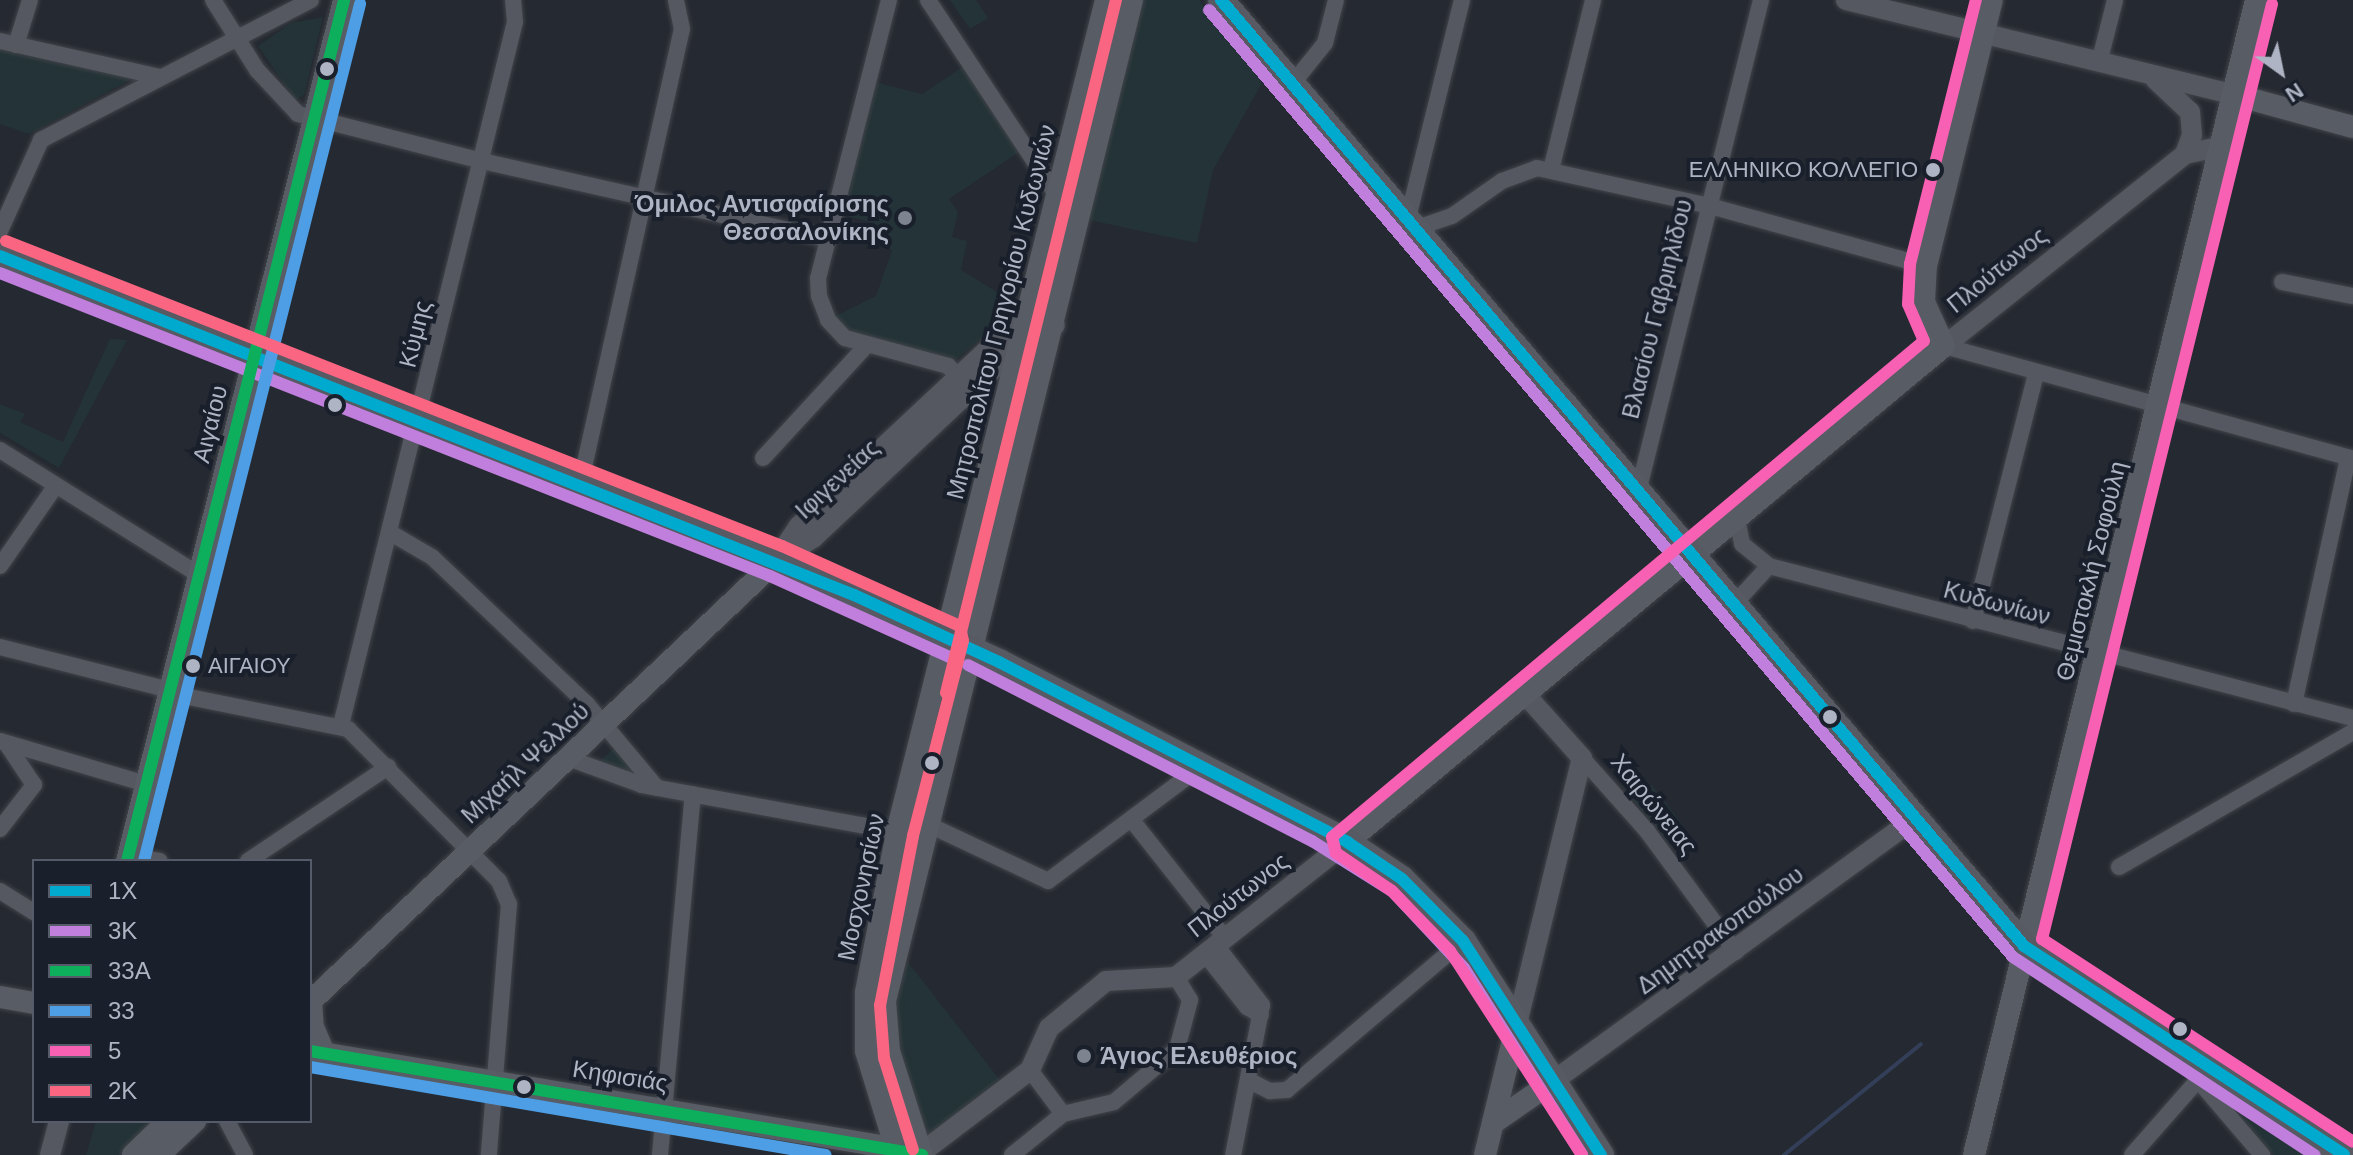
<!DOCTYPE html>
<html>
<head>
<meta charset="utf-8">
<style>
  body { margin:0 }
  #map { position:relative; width:2353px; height:1155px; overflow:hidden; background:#252931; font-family:Helvetica,sans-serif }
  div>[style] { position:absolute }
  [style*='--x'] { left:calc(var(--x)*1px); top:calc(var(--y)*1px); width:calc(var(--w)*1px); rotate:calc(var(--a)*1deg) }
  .green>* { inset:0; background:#233337 }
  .stream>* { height:4px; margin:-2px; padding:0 2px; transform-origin:2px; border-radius:2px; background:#333f59 }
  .roads { filter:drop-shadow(0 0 2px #41444a) drop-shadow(0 0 2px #41444a) }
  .minor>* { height:16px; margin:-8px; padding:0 8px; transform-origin:8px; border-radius:8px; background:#555860 }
  .tertiary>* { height:20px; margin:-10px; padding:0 10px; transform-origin:10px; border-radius:10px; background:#555860 }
  .secondary>* { height:22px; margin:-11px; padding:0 11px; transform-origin:11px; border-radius:11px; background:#585c64 }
  .primary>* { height:26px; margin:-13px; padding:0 13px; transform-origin:13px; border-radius:13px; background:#575a62 }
  .bus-1>* { height:12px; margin:-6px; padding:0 6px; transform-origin:6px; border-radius:6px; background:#00a9ce }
  .bus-2>* { height:12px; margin:-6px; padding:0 6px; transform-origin:6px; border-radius:6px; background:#c07fdc }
  .bus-3>* { height:12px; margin:-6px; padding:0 6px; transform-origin:6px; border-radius:6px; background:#0daf5c }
  .bus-4>* { height:12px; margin:-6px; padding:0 6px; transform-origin:6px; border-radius:6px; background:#4d9ee5 }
  .bus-5>* { height:12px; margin:-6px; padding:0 6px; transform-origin:6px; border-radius:6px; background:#f860b3 }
  .bus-6>* { height:12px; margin:-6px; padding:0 6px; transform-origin:6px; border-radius:6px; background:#fa6682 }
  .dots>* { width:22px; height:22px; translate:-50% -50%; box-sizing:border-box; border:4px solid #191f2b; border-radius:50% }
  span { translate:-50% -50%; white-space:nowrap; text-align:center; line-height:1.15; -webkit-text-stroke:8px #191f2b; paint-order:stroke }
  .bus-label { font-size:22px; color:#aeb4c3 }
  .right { translate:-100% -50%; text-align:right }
  .left { translate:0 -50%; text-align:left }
  .poi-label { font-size:24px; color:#aeb4c3; font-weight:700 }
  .street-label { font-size:24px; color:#aeb4c3 }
  .legend { position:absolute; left:32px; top:859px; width:280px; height:264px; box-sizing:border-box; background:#191f2b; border:2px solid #555b68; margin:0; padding:10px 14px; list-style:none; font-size:24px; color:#aeb4c3 }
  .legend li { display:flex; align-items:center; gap:16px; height:40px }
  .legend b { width:40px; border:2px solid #555b68 }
  .north { position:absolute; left:2241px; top:32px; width:80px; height:80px; -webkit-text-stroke:6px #191f2b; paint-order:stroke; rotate:147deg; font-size:22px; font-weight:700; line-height:32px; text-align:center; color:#aeb4c3 }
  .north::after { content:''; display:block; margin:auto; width:28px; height:36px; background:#aeb4c3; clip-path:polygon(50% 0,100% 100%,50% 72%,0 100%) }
</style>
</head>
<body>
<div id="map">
  <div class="green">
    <div style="clip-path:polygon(950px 0,976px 0,988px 18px,970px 29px)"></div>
    <div style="clip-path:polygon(1142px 0,1199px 0,1262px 83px,1213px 170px,1197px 243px,1089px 220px)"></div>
    <div style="clip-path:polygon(323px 17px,304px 95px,295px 100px,258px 46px,291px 23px)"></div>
    <div style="clip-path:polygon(0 48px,135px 77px,29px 134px,0 124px)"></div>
    <div style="clip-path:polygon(970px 62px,1027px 147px,949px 199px,958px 212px,952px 237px,967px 241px,961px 270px,1020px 306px,948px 366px,865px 347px,828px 320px,876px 296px,892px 251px,873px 223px,837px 213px,871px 81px,922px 94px)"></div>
    <div style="clip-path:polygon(110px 339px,127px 340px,59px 468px,0 433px,0 404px,25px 414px,20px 422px,63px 442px)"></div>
    <div style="clip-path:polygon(614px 748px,636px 775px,594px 767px)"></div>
    <div style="clip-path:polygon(1621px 785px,1652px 785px,1683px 825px,1673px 848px)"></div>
    <div style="clip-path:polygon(907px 961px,999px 1079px,922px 1141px,891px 1023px)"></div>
    <div style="clip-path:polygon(2225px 1101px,2304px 1155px,2273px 1155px)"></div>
    <div style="clip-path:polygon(96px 1121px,156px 1121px,120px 1155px,86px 1155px)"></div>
  </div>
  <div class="stream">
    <div style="--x:1784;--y:1155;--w:176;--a:-39"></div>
  </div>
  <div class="roads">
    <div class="minor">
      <div style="--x:213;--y:0;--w:83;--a:57.8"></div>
      <div style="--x:257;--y:70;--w:60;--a:47"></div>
      <div style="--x:298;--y:114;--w:190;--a:14.3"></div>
      <div style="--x:482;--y:161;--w:355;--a:12.7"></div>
      <div style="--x:889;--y:0;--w:287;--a:104.3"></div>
      <div style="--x:818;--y:278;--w:18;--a:87"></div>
      <div style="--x:819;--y:296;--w:26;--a:69"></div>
      <div style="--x:828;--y:320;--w:25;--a:47"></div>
      <div style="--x:845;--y:338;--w:107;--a:15.2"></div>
      <div style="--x:948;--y:366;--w:14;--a:45"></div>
      <div style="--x:928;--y:0;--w:235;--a:56.6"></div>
      <div style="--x:0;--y:41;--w:164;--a:12.7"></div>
      <div style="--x:16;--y:45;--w:47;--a:-72.7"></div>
      <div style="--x:2099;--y:63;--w:65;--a:-75.7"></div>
      <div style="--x:1293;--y:83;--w:51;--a:-51.3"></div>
      <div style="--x:1325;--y:43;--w:44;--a:-75.7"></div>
      <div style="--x:1551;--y:170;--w:175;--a:-76.1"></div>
      <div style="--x:1407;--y:222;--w:229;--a:-76.1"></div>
      <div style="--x:1414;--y:229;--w:40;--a:-18.9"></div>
      <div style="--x:1452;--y:216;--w:61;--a:-35"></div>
      <div style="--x:1502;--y:181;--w:37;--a:-20"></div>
      <div style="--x:1537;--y:168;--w:177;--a:12.4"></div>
      <div style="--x:1710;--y:206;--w:224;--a:15.5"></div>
      <div style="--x:0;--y:231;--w:100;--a:-65.7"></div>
      <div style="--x:41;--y:140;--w:304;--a:-27.4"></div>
      <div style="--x:2282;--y:282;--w:72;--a:11.2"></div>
      <div style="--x:1944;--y:346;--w:424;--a:15.4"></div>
      <div style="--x:0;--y:450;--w:235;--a:32.1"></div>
      <div style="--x:763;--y:458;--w:151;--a:-47.4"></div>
      <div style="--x:580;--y:485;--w:467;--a:-77.4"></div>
      <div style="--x:682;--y:29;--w:30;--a:-102"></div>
      <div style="--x:1638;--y:492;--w:507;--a:-75.96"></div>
      <div style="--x:1737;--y:518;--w:26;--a:79"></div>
      <div style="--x:1742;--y:544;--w:35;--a:39"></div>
      <div style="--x:1769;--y:566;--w:603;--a:14.59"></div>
      <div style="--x:389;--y:532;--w:50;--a:30.2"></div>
      <div style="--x:432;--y:557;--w:214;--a:43.5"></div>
      <div style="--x:587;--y:704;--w:109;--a:50.2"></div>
      <div style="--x:0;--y:566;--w:96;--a:-55.2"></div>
      <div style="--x:1735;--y:603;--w:50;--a:-47.4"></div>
      <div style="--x:1973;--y:621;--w:255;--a:-75.7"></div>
      <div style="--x:0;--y:647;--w:175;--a:14.2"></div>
      <div style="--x:169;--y:693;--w:183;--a:11.4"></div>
      <div style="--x:348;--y:729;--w:214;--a:45.2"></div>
      <div style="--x:499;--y:881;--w:25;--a:67"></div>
      <div style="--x:509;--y:904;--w:252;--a:94.6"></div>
      <div style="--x:2294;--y:704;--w:252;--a:-77.6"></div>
      <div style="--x:341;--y:725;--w:724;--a:-76.1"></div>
      <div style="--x:515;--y:22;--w:22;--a:-95"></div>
      <div style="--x:0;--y:741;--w:152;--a:16.4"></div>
      <div style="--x:568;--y:758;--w:79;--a:20"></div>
      <div style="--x:642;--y:785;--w:259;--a:10.4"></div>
      <div style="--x:1582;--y:758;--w:98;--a:48.3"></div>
      <div style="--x:1647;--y:831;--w:150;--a:53.7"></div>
      <div style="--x:1131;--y:819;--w:152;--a:51.7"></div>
      <div style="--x:927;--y:824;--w:134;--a:25.2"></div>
      <div style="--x:1048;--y:881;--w:192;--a:-36.8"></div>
      <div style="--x:0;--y:829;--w:56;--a:-52.3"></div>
      <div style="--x:34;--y:785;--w:50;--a:-123.7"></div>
      <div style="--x:128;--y:856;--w:32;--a:9"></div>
      <div style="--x:248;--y:861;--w:169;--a:-33.9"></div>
      <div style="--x:2119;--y:867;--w:270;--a:-30"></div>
      <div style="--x:0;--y:891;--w:40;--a:32"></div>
      <div style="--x:1216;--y:945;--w:76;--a:52.5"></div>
      <div style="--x:1262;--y:1005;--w:153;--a:100.9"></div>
      <div style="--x:1205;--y:954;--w:68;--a:51.6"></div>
      <div style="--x:1247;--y:1007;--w:16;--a:30"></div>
      <div style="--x:1030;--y:1070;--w:55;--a:53.1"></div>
      <div style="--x:1248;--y:1080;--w:25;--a:27"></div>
      <div style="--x:1270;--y:1091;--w:17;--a:-3"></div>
      <div style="--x:1287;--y:1090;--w:231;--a:-40.3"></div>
      <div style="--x:2198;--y:1080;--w:99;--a:49.5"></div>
      <div style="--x:227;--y:1121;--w:38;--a:62"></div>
      <div style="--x:660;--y:1155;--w:362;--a:-84.8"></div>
      <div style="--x:1012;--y:1155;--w:65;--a:-38.8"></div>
      <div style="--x:1063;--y:1114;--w:52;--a:-13.2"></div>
      <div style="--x:1114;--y:1102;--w:82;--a:-40.1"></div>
      <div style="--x:1177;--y:1049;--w:51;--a:-75.1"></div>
      <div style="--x:1190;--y:1000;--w:27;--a:-121"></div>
      <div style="--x:2132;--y:1155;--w:120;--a:-48.7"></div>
    </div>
    <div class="tertiary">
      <div style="--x:1846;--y:0;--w:401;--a:13.7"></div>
      <div style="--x:2155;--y:79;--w:48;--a:43.3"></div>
      <div style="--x:2190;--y:112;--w:23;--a:85"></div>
      <div style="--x:2192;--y:135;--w:20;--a:110"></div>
      <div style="--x:1944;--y:346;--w:308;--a:-38.5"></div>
      <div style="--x:2185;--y:154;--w:40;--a:-12"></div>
      <div style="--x:780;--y:554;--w:34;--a:-56"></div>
      <div style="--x:799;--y:526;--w:315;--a:-43.1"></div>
      <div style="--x:776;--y:561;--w:44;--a:-31.9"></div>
      <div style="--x:813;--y:538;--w:266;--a:-43.2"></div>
      <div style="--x:1007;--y:356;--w:57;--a:-32.9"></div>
      <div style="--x:1517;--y:1024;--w:274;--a:-76.3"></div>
      <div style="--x:1582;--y:758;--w:86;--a:-131.7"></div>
      <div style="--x:1552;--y:1082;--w:450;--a:-36"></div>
      <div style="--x:921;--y:1153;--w:137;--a:-37.3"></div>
      <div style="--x:1030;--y:1070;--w:46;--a:-65.7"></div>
      <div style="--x:1049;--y:1028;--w:74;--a:-39.5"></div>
      <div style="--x:1106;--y:981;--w:70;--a:-3.3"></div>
      <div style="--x:1176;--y:977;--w:218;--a:-38.3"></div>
      <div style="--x:50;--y:1155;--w:35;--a:-75"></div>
    </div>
    <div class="secondary">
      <div style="--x:2236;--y:95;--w:121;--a:15.3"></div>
      <div style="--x:1347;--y:842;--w:776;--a:-39.72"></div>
      <div style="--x:1944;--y:346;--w:48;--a:-114.4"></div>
      <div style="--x:1924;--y:302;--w:36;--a:-87"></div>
      <div style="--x:1926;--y:266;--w:274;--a:-76.1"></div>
      <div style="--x:127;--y:861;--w:888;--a:-75.85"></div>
      <div style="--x:0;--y:997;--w:35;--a:10"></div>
      <div style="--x:311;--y:1001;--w:26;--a:86"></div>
      <div style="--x:313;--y:1027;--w:28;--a:67"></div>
      <div style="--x:310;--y:1002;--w:642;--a:-43.42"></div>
      <div style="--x:310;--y:1051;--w:603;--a:9.45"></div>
      <div style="--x:1493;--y:1123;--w:72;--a:-34.8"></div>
      <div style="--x:133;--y:1155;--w:49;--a:-44.2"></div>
      <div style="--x:159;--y:1155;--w:50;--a:-43.4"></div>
      <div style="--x:898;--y:1155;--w:109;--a:-107.1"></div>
      <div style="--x:866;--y:1051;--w:59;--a:-90"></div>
      <div style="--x:866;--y:992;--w:163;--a:-79"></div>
      <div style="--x:897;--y:832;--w:858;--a:-75.9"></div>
      <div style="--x:922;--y:1155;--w:109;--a:-107.6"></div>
      <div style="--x:889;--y:1051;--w:50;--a:-94.6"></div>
      <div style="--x:885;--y:1001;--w:1031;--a:-76.14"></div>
      <div style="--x:1485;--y:1155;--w:135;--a:-76.3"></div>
      <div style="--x:1974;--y:1155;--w:1189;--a:-76.28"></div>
    </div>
    <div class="primary">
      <div style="--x:1221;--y:0;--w:1241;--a:49.67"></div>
      <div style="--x:2024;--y:946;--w:382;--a:33.1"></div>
      <div style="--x:0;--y:256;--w:919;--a:21.65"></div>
      <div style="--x:854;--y:595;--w:160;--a:24.8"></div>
      <div style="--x:999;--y:662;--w:392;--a:27.3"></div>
      <div style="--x:1347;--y:842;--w:66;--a:33.9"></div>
      <div style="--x:1402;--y:879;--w:87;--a:45.5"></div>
      <div style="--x:1463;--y:941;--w:255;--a:57.2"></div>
    </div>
  </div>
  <div class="bus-1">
    <div style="--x:1221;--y:0;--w:1241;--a:49.67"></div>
    <div style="--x:2024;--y:946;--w:382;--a:33.1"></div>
    <div style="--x:0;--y:256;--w:919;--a:21.65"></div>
    <div style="--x:854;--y:595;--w:160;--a:24.8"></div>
    <div style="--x:999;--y:662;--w:392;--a:27.3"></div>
    <div style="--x:1347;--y:842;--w:66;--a:33.9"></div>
    <div style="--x:1402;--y:879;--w:87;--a:45.5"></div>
    <div style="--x:1463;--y:941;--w:255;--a:57.2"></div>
  </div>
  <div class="bus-2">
    <div style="--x:1209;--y:10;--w:1242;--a:49.67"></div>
    <div style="--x:2013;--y:957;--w:361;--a:33.3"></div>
    <div style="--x:0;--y:273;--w:827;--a:21.48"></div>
    <div style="--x:770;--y:576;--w:206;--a:24.3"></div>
    <div style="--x:968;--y:665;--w:386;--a:27.1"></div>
    <div style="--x:1312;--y:841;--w:94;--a:32"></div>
    <div style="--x:1392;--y:891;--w:105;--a:46.9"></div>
    <div style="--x:1464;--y:968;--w:221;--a:57.7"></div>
  </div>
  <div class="bus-3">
    <div style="--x:127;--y:861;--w:888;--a:-75.85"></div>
    <div style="--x:310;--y:1051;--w:621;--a:9.64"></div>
  </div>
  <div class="bus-4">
    <div style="--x:144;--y:861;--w:884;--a:-75.85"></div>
    <div style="--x:310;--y:1067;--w:523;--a:9.68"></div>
  </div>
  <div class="bus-5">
    <div style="--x:2272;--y:4;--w:963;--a:103.82"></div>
    <div style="--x:2042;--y:939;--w:371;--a:33.1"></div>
    <div style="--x:1582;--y:1155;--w:243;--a:-122.9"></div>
    <div style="--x:1450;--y:951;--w:83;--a:-134"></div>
    <div style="--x:1392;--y:891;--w:68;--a:-145.8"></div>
    <div style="--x:1336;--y:853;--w:16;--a:-104"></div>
    <div style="--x:1332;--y:837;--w:772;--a:-39.96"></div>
    <div style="--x:1924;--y:341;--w:40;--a:-113.4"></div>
    <div style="--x:1908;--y:304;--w:40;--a:-87.1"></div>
    <div style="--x:1910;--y:264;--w:272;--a:-76"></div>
  </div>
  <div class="bus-6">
    <div style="--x:6;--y:241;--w:834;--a:21.46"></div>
    <div style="--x:782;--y:546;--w:195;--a:24.2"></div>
    <div style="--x:960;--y:626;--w:15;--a:79"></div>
    <div style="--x:963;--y:641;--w:201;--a:104.4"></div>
    <div style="--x:913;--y:836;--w:172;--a:101"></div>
    <div style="--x:880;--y:1005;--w:53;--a:85.7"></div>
    <div style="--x:884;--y:1058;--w:96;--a:72.5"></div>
    <div style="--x:946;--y:693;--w:714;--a:-76.22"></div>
  </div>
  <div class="dots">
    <div style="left:327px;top:69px;background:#aeb4c3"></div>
    <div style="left:1933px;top:170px;background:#aeb4c3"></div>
    <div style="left:905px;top:218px;background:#7e8390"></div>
    <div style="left:335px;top:405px;background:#aeb4c3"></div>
    <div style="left:193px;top:666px;background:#aeb4c3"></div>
    <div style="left:1830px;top:717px;background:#aeb4c3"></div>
    <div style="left:932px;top:763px;background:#aeb4c3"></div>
    <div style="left:2180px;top:1029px;background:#aeb4c3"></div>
    <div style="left:1084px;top:1056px;background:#7e8390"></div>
    <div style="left:524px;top:1087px;background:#aeb4c3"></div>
  </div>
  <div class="bus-label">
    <span class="right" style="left:1918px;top:170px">ΕΛΛΗΝΙΚΟ ΚΟΛΛΕΓΙΟ</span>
    <span class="left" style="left:208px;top:666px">ΑΙΓΑΙΟΥ</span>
  </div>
  <div class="poi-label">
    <span class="right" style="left:889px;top:218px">Όμιλος Αντισφαίρισης<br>Θεσσαλονίκης</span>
    <span class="left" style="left:1100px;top:1056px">Άγιος Ελευθέριος</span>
  </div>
  <div class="street-label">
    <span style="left:1997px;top:270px;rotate:-39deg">Πλούτωνος</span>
    <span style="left:1657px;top:309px;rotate:-76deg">Βλασίου Γαβριηλίδου</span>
    <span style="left:1001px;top:312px;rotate:-76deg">Μητροπολίτου Γρηγορίου Κυδωνιών</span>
    <span style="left:415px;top:334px;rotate:-76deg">Κύμης</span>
    <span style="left:210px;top:424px;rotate:-76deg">Αιγαίου</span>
    <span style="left:837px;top:479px;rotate:-43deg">Ιφιγενείας</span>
    <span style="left:2091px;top:571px;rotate:-76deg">Θεμιστοκλή Σοφούλη</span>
    <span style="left:1997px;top:603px;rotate:15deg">Κυδωνίων</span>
    <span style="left:525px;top:763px;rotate:-43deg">Μιχαήλ Ψελλού</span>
    <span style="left:1654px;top:804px;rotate:51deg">Χαιρώνειας</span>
    <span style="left:861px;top:887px;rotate:-78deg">Μοσχονησίων</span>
    <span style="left:1238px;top:895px;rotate:-38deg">Πλούτωνος</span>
    <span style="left:1720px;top:930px;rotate:-36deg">Δημητρακοπούλου</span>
    <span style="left:620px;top:1076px;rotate:9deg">Κηφισιάς</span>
  </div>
  <ul class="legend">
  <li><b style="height:10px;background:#00a9ce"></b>1Χ</li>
  <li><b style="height:10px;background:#c07fdc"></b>3Κ</li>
  <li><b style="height:10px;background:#0daf5c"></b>33A</li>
  <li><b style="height:10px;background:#4d9ee5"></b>33</li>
  <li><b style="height:10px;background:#f860b3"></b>5</li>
  <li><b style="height:10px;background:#fa6682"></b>2Κ</li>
  </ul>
  <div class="north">N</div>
</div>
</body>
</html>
